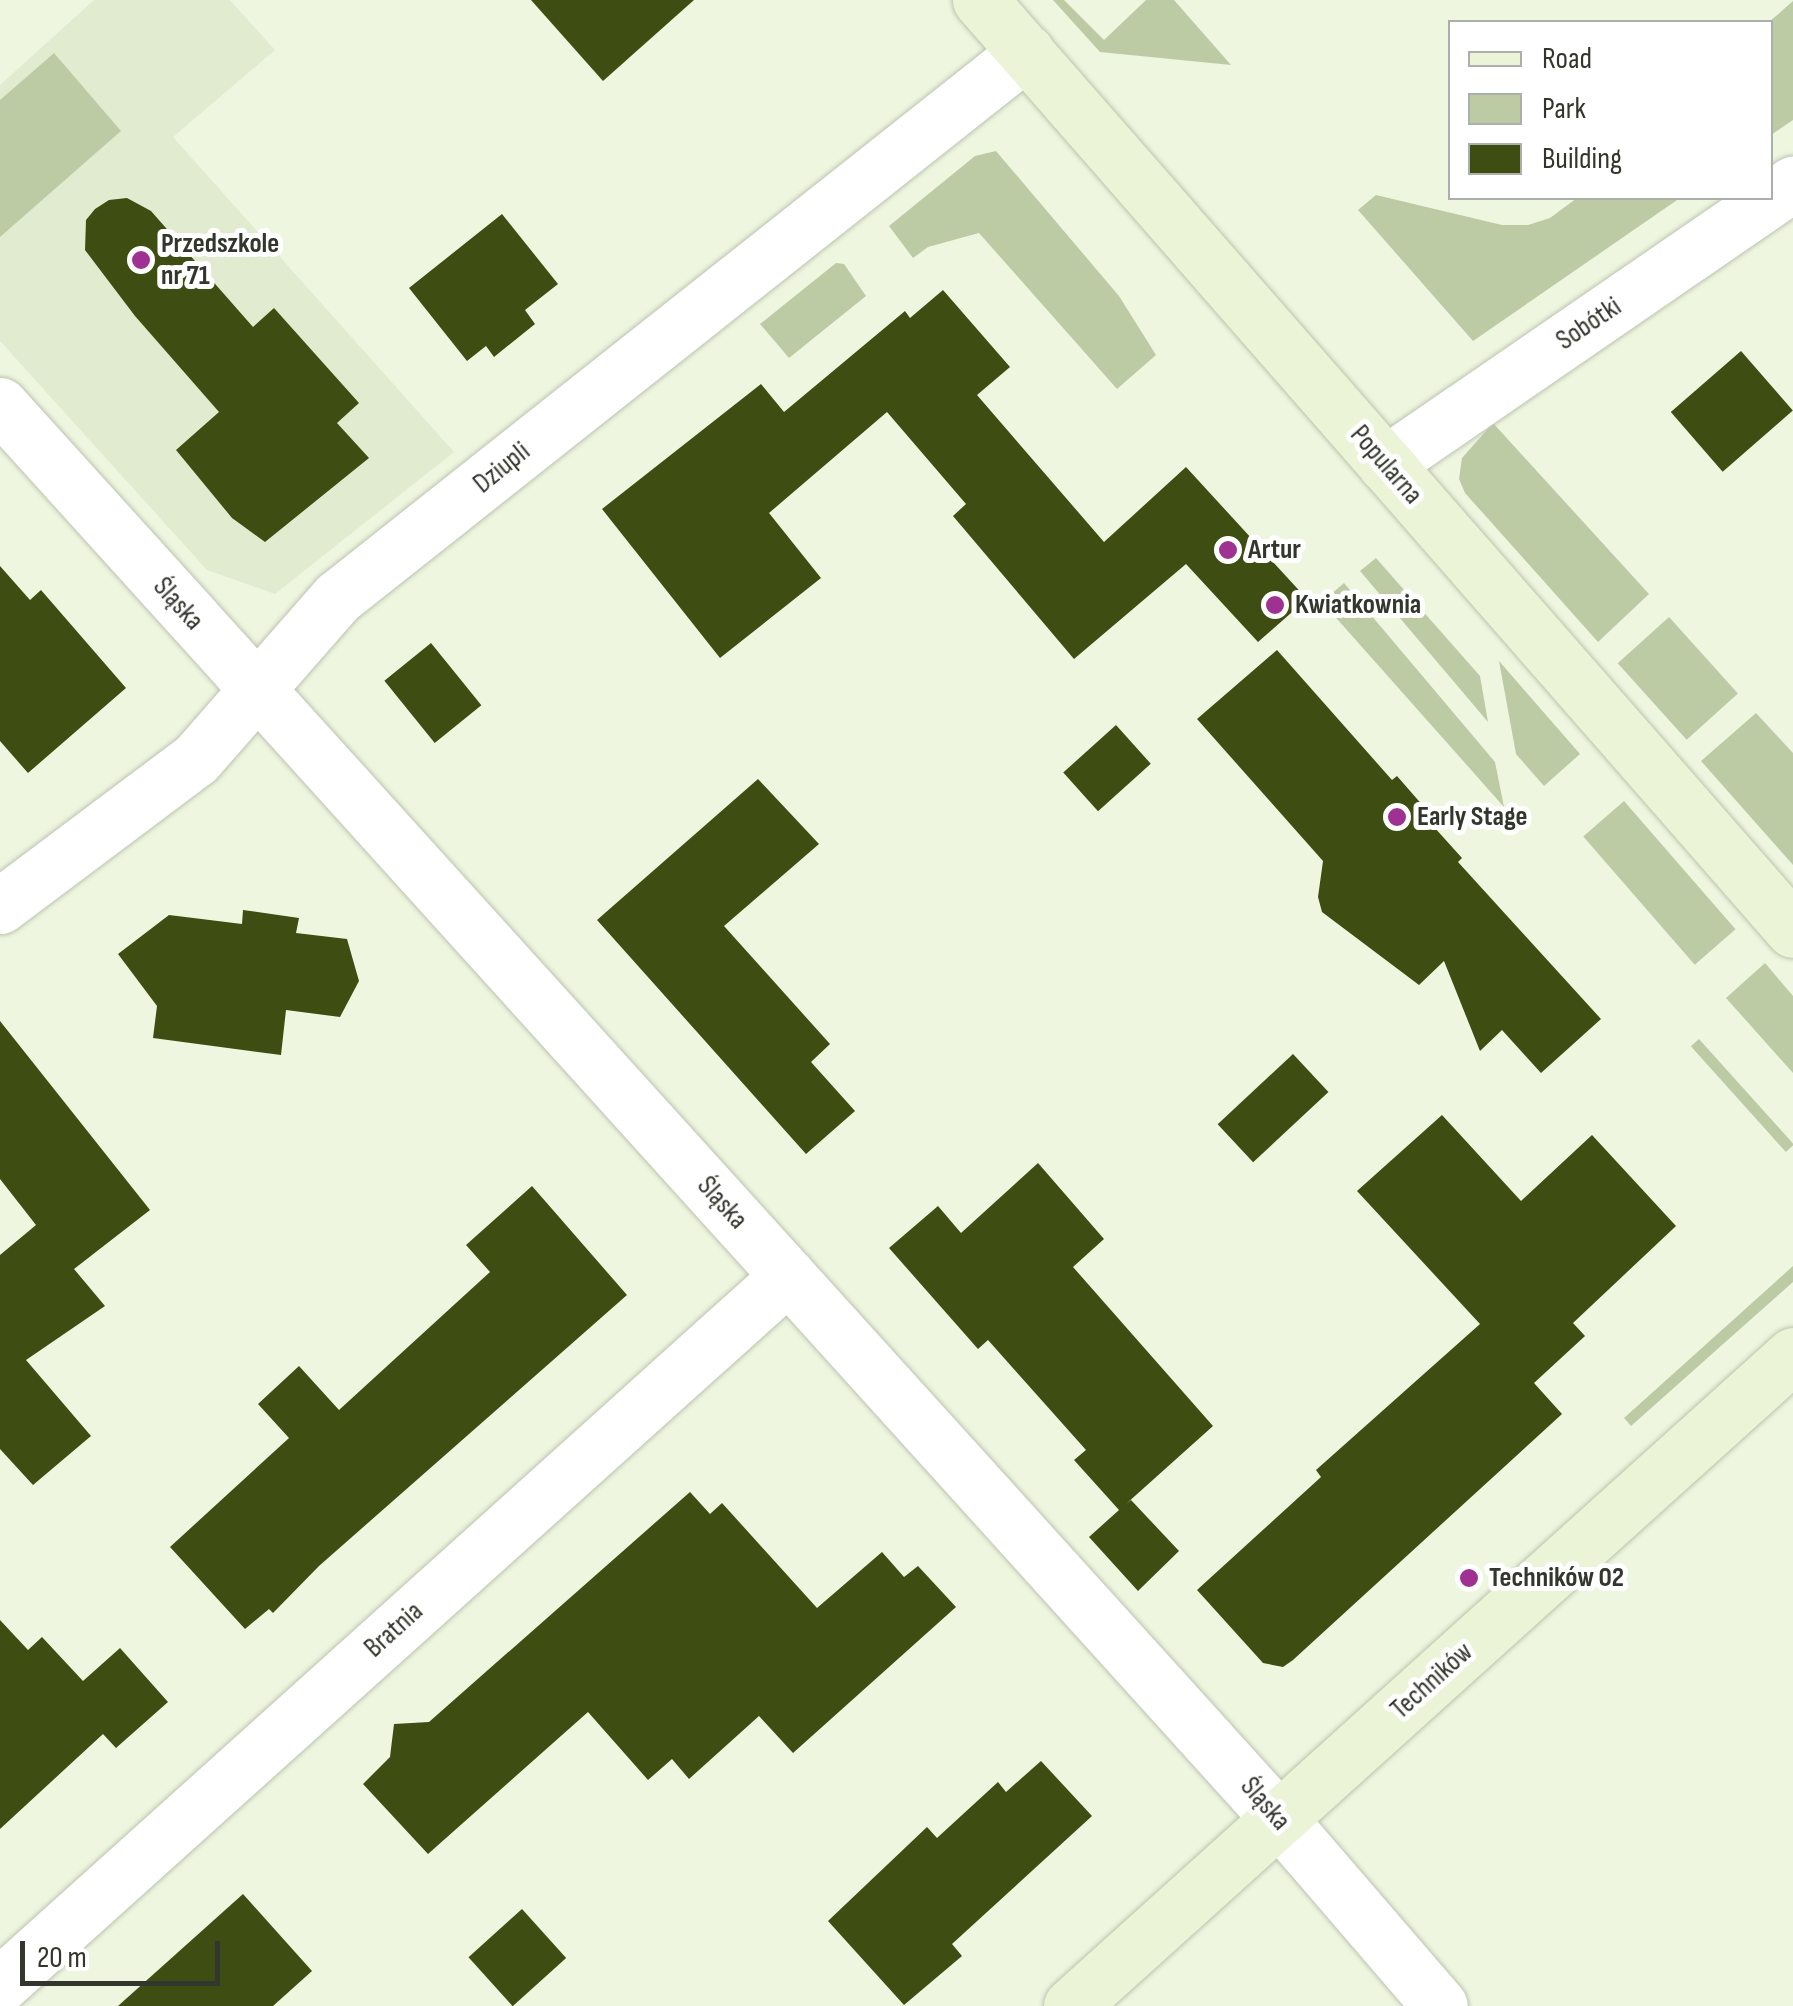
<!DOCTYPE html>
<html>
<head>
<meta charset="utf-8">
<style>
  body { margin:0 }
  #map { position:relative; width:1793px; height:2006px; overflow:hidden; background:#eef6e0; font-family:"Sofia Sans Condensed",sans-serif }
  div>[style] { position:absolute }
  [style*='--x'] { left:calc(var(--x)*1px); top:calc(var(--y)*1px); width:calc(var(--w)*1px); rotate:calc(var(--a)*1deg) }
  .built>* { inset:0; background:#e1ebcf }
  .green>* { inset:0; background:#bdcba4; transform-origin:0 0 }
  .building>* { inset:0; background:#3e4d11; transform-origin:0 0 }
  .roads { filter:drop-shadow(0 0 2px #bcc4ae) drop-shadow(0 0 2px #bcc4ae) }
  .street>* { height:55px; margin:-27.5px; padding:0 27.5px; transform-origin:27.5px; border-radius:27.5px; background:#fff }
  .secondary>* { height:55px; margin:-27.5px; padding:0 27.5px; transform-origin:27.5px; border-radius:27.5px; background:#ecf4d8 }
  .dots>* { width:28px; height:28px; translate:-50% -50%; box-sizing:border-box; border:5px solid #fff; border-radius:50% }
  span { translate:-50% -50%; white-space:nowrap; text-align:center; line-height:1.15; -webkit-text-stroke:10px #fff; paint-order:stroke }
  .poi-label { font-size:28px; color:#33362d; font-weight:700 }
  .left { translate:0 -50%; text-align:left }
  .street-label { font-size:28px; color:#33362d }
  .legend { position:absolute; left:1448px; top:20px; width:325px; height:180px; box-sizing:border-box; background:#fff; border:2px solid #adafab; margin:0; padding:12px 18px; list-style:none; font-size:30px; color:#33362d }
  .legend li { display:flex; align-items:center; gap:20px; height:50px }
  .legend b { width:50px; border:2px solid #adafab }
  .scale { position:absolute; left:20px; top:1941px; width:200px; height:45px; box-sizing:border-box; border:5px solid #33362d; border-top:0; padding-left:12px; font-size:30px; line-height:35px; white-space:nowrap; color:#33362d; -webkit-text-stroke:8px #fff; paint-order:stroke }
</style>
</head>
<body>
<div id="map">
  <div class="built">
    <div style="clip-path:polygon(94px 0,230px 0,275px 50px,173px 137px,454px 452px,275px 594px,207px 570px,0 341px,0 85px)"></div>
  </div>
  <div class="green">
    <div style="clip-path:polygon(1053px 0,1064px 0,1104px 40px,1146px 0,1174px 0,1231px 65px,1100px 52px)"></div>
    <div style="clip-path:polygon(1793px 1px,1793px 120px,1771px 135px,1769px 22px)"></div>
    <div style="clip-path:polygon(54px 53px,121px 131px,0 237px,0 100px)"></div>
    <div style="clip-path:polygon(996px 151px,1119px 296px,1156px 355px,1117px 389px,979px 233px,928px 247px,913px 258px,889px 226px,975px 156px)"></div>
    <div style="clip-path:polygon(1376px 195px,1502px 225px,1528px 225px,1550px 218px,1577px 198px,1680px 198px,1473px 341px,1358px 210px)"></div>
    <div style="clip-path:polygon(836px 263px,844px 264px,866px 296px,789px 358px,760px 324px)"></div>
    <div style="clip-path:polygon(1493px 423px,1649px 594px,1598px 642px,1465px 493px,1459px 479px,1462px 458px)"></div>
    <div style="clip-path:polygon(1376px 558px,1480px 676px,1488px 722px,1360px 571px)"></div>
    <div style="clip-path:polygon(1344px 583px,1495px 762px,1504px 807px,1322px 602px)"></div>
    <div style="left:1669px;top:617px;width:103px;height:69px;rotate:48deg"></div>
    <div style="clip-path:polygon(1499px 661px,1580px 754px,1544px 786px,1516px 754px)"></div>
    <div style="clip-path:polygon(1756px 713px,1793px 753px,1793px 865px,1701px 761px)"></div>
    <div style="left:1624px;top:801px;width:170px;height:54px;rotate:49deg"></div>
    <div style="clip-path:polygon(1765px 963px,1793px 996px,1793px 1073px,1726px 998px)"></div>
    <div style="left:1699px;top:1039px;width:142px;height:11px;rotate:48deg"></div>
    <div style="clip-path:polygon(1793px 1266px,1793px 1282px,1631px 1426px,1624px 1418px)"></div>
  </div>
  <div class="building">
    <div style="clip-path:polygon(531px 0,694px 0,603px 81px)"></div>
    <div style="clip-path:polygon(127px 198px,151px 211px,253px 327px,274px 308px,359px 403px,337px 423px,369px 458px,265px 542px,232px 518px,176px 450px,219px 412px,135px 316px,85px 250px,86px 220px,95px 209px,109px 200px)"></div>
    <div style="clip-path:polygon(502px 214px,558px 284px,525px 310px,535px 324px,494px 357px,486px 346px,467px 361px,409px 288px)"></div>
    <div style="clip-path:polygon(943px 290px,1010px 367px,977px 395px,1104px 542px,1186px 467px,1307px 599px,1258px 642px,1186px 564px,1074px 659px,953px 516px,966px 504px,887px 412px,769px 513px,821px 578px,720px 658px,602px 509px,761px 384px,784px 412px,905px 311px,910px 318px)"></div>
    <div style="left:1741px;top:351px;width:79px;height:93px;rotate:49deg"></div>
    <div style="clip-path:polygon(0 566px,30px 600px,41px 590px,126px 688px,28px 773px,0 741px)"></div>
    <div style="left:431px;top:643px;width:80px;height:60px;rotate:51deg"></div>
    <div style="clip-path:polygon(1277px 650px,1392px 780px,1397px 776px,1438px 823px,1434px 827px,1462px 858px,1458px 862px,1601px 1019px,1541px 1073px,1502px 1030px,1480px 1051px,1444px 961px,1419px 985px,1322px 912px,1318px 897px,1323px 861px,1197px 719px)"></div>
    <div style="left:1116px;top:725px;width:52px;height:71px;rotate:48deg"></div>
    <div style="clip-path:polygon(758px 779px,819px 844px,724px 926px,830px 1044px,811px 1062px,855px 1111px,806px 1154px,597px 920px)"></div>
    <div style="clip-path:polygon(243px 910px,299px 918px,296px 933px,347px 939px,359px 981px,340px 1017px,286px 1010px,281px 1055px,153px 1038px,157px 1006px,118px 954px,169px 915px,242px 924px)"></div>
    <div style="clip-path:polygon(0 1021px,150px 1210px,74px 1269px,105px 1306px,26px 1360px,91px 1436px,33px 1485px,0 1449px,0 1255px,36px 1225px,0 1179px)"></div>
    <div style="left:1293px;top:1054px;width:52px;height:103px;rotate:47deg"></div>
    <div style="clip-path:polygon(1442px 1115px,1521px 1201px,1592px 1135px,1676px 1226px,1573px 1323px,1585px 1336px,1534px 1383px,1562px 1414px,1293px 1660px,1283px 1667px,1263px 1663px,1197px 1590px,1321px 1477px,1316px 1470px,1480px 1324px,1357px 1191px)"></div>
    <div style="clip-path:polygon(1038px 1163px,1104px 1239px,1073px 1267px,1213px 1426px,1126px 1504px,1131px 1500px,1179px 1551px,1138px 1591px,1089px 1537px,1119px 1510px,1074px 1460px,1086px 1450px,988px 1340px,978px 1349px,889px 1248px,938px 1206px,961px 1233px)"></div>
    <div style="clip-path:polygon(532px 1186px,627px 1295px,319px 1566px,273px 1613px,269px 1609px,245px 1629px,170px 1547px,289px 1438px,258px 1404px,299px 1366px,339px 1410px,490px 1272px,466px 1245px)"></div>
    <div style="clip-path:polygon(690px 1492px,710px 1514px,722px 1503px,817px 1608px,882px 1552px,904px 1577px,918px 1566px,956px 1607px,793px 1753px,759px 1716px,689px 1779px,672px 1759px,648px 1780px,588px 1712px,428px 1854px,363px 1784px,390px 1757px,394px 1724px,429px 1722px)"></div>
    <div style="clip-path:polygon(0 1620px,28px 1650px,42px 1637px,83px 1681px,120px 1648px,168px 1702px,116px 1748px,103px 1734px,0 1829px)"></div>
    <div style="clip-path:polygon(1041px 1761px,1092px 1816px,952px 1944px,962px 1956px,904px 2005px,828px 1921px,927px 1827px,937px 1838px,998px 1782px,1006px 1792px)"></div>
    <div style="clip-path:polygon(243px 1894px,312px 1971px,273px 2006px,118px 2006px)"></div>
    <div style="left:522px;top:1909px;width:66px;height:72px;rotate:48deg"></div>
  </div>
  <div class="roads">
    <div class="street">
      <div style="--x:0;--y:405;--w:1908;--a:47.87"></div>
      <div style="--x:1280;--y:1820;--w:245;--a:49.3"></div>
      <div style="--x:1385;--y:464;--w:495;--a:-34.5"></div>
      <div style="--x:0;--y:906;--w:245;--a:-36.9"></div>
      <div style="--x:196;--y:759;--w:215;--a:-48.8"></div>
      <div style="--x:338;--y:597;--w:878;--a:-38.38"></div>
      <div style="--x:0;--y:1985;--w:1060;--a:-41.98"></div>
    </div>
    <div class="secondary">
      <div style="--x:980;--y:0;--w:1235;--a:48.84"></div>
      <div style="--x:1071;--y:2006;--w:972;--a:-42.04"></div>
    </div>
  </div>
  <div class="dots">
    <div style="left:141px;top:260px;background:#9e3191"></div>
    <div style="left:1228px;top:550px;background:#9e3191"></div>
    <div style="left:1275px;top:605px;background:#9e3191"></div>
    <div style="left:1397px;top:817px;background:#9e3191"></div>
    <div style="left:1469px;top:1578px;background:#9e3191"></div>
  </div>
  <div class="poi-label">
    <span class="left" style="left:161px;top:260px">Przedszkole<br>nr 71</span>
    <span class="left" style="left:1248px;top:550px">Artur</span>
    <span class="left" style="left:1295px;top:605px">Kwiatkownia</span>
    <span class="left" style="left:1417px;top:817px">Early Stage</span>
    <span class="left" style="left:1489px;top:1578px">Techników 02</span>
  </div>
  <div class="street-label">
    <span style="left:1589px;top:324px;rotate:-34deg">Sobótki</span>
    <span style="left:1386px;top:465px;rotate:49deg">Popularna</span>
    <span style="left:502px;top:468px;rotate:-39deg">Dziupli</span>
    <span style="left:178px;top:604px;rotate:48deg">Śląska</span>
    <span style="left:722px;top:1203px;rotate:48deg">Śląska</span>
    <span style="left:394px;top:1630px;rotate:-42deg">Bratnia</span>
    <span style="left:1432px;top:1681px;rotate:-42deg">Techników</span>
    <span style="left:1265px;top:1804px;rotate:49deg">Śląska</span>
  </div>
  <ul class="legend">
  <li><b style="height:12px;background:#ecf4d8"></b>Road</li>
  <li><b style="height:28px;background:#bdcba4"></b>Park</li>
  <li><b style="height:28px;background:#3e4d11"></b>Building</li>
  </ul>
  <div class="scale">20 m</div>
</div>
</body>
</html>
